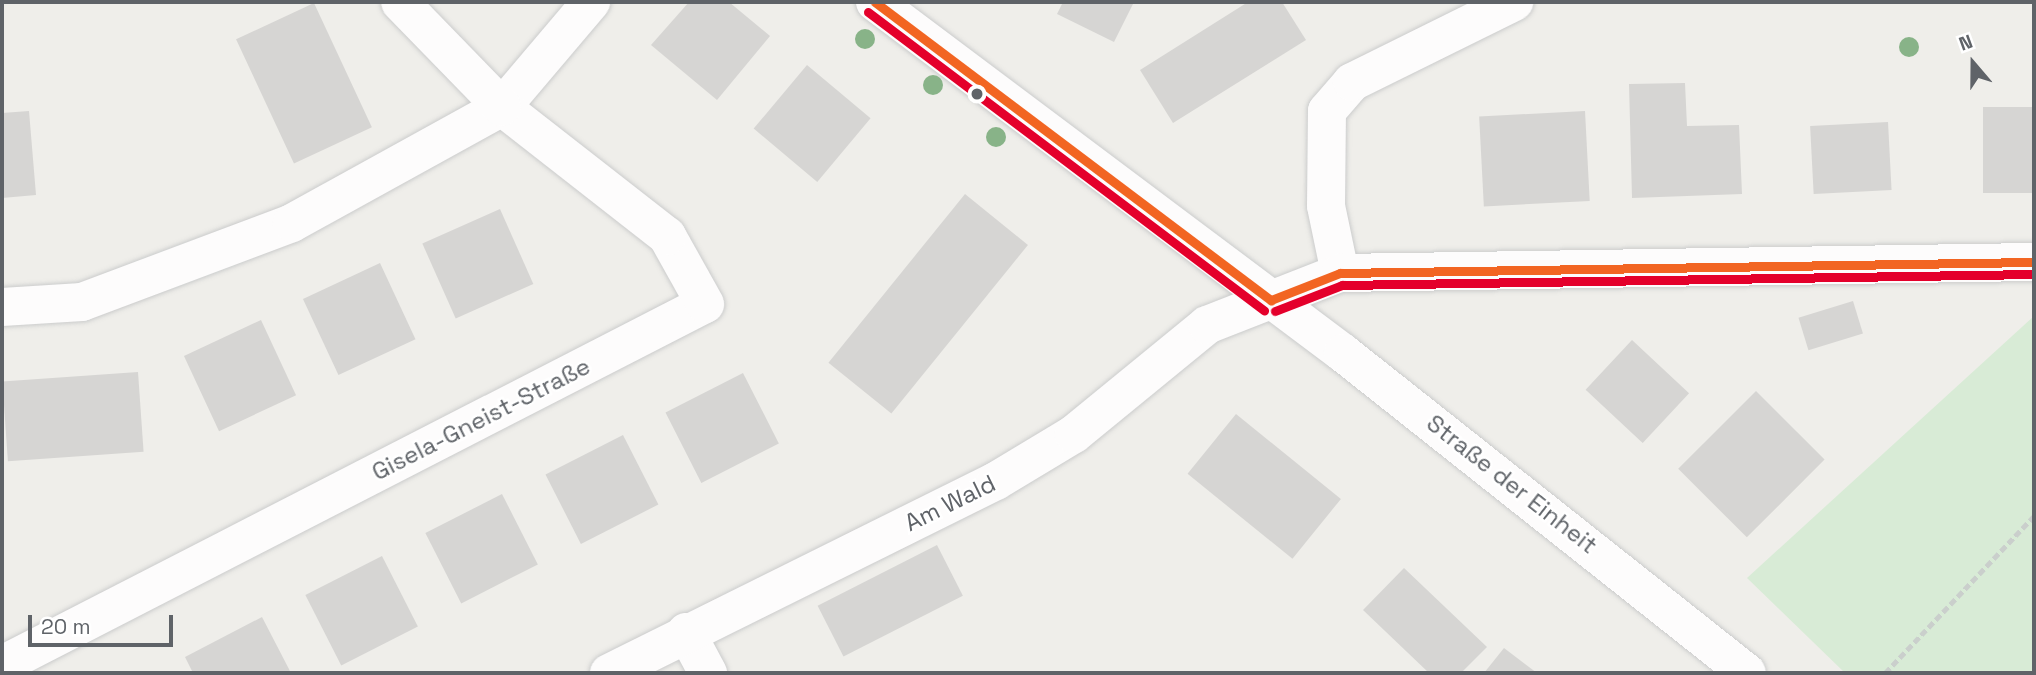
<!DOCTYPE html>
<html>
<head>
<meta charset="utf-8">
<style>
  body { margin:0 }
  #map { position:relative; width:2036px; height:675px; overflow:hidden; background:#efeeea; font-family:"Space Grotesk",sans-serif }
  div>[style] { position:absolute }
  [style*='--x'] { left:calc(var(--x)*1px); top:calc(var(--y)*1px); width:calc(var(--w)*1px); rotate:calc(var(--a)*1deg) }
  .green>* { inset:0; background:#d8ebd6 }
  .building>* { inset:0; background:#d6d5d3; transform-origin:0 0 }
  .path>* { height:4.5px; margin-top:-2.25px; transform-origin:0; background:repeating-linear-gradient(90deg,#cacfcc 0 7px,transparent 0 10.5px) }
  .roads { filter:drop-shadow(0 0 2px #cbcccc) drop-shadow(0 0 2px #cbcccc) }
  .minor>* { height:38px; margin:-19px; padding:0 19px; transform-origin:19px; border-radius:19px; background:#fdfcfc }
  .bus-1>* { height:9px; margin:-4.5px; padding:0 4.5px; transform-origin:4.5px; border-radius:4.5px; background:#f26522 }
  .bus-2>* { height:9px; margin:-4.5px; padding:0 4.5px; transform-origin:4.5px; border-radius:4.5px; background:#e4002b }
  .trees>* { width:20px; height:20px; margin:-10px; border-radius:50%; background:#88b388 }
  .dots>* { width:19px; height:19px; translate:-50% -50%; box-sizing:border-box; border:4px solid #fff; border-radius:50% }
  span { translate:-50% -50%; white-space:nowrap; text-align:center; line-height:1.15; -webkit-text-stroke:5px #fff; paint-order:stroke }
  .street-label { font-size:24px; color:#5f6368 }
  .frame { position:absolute; inset:0; border:4px solid #5f6368; pointer-events:none }
  .north { position:absolute; left:1938px; top:28px; width:70px; height:70px; -webkit-text-stroke:5px #fff; paint-order:stroke; rotate:340deg; font-size:19px; font-weight:700; line-height:28px; text-align:center; color:#5f6368 }
  .north::after { content:''; display:block; margin:auto; width:24px; height:32px; background:#5f6368; clip-path:polygon(50% 0,100% 100%,50% 72%,0 100%) }
  .scale { position:absolute; left:28px; top:615px; width:145px; height:32px; box-sizing:border-box; border:4px solid #5f6368; border-top:0; padding-left:9px; font-size:21px; line-height:24px; white-space:nowrap; color:#5f6368; -webkit-text-stroke:5px #fff; paint-order:stroke }
</style>
</head>
<body>
<div id="map">
  <div class="green">
    <div style="clip-path:polygon(2034px 316px,2034px 673px,1845px 673px,1747px 578px)"></div>
  </div>
  <div class="building">
    <div style="clip-path:polygon(689px 2px,729px 2px,770px 36px,717px 100px,651px 45px)"></div>
    <div style="clip-path:polygon(1063px 2px,1134px 2px,1114px 42px,1057px 14px)"></div>
    <div style="clip-path:polygon(1248px 2px,1282px 2px,1306px 40px,1173px 123px,1140px 70px)"></div>
    <div style="left:314px;top:3px;width:137px;height:86px;rotate:65deg"></div>
    <div style="left:807px;top:65px;width:83px;height:83px;rotate:40deg"></div>
    <div style="clip-path:polygon(1685px 83px,1687px 126px,1739px 125px,1742px 194px,1632px 198px,1629px 84px)"></div>
    <div style="left:2034px;top:107px;width:86px;height:51px;rotate:90deg"></div>
    <div style="clip-path:polygon(29px 111px,36px 195px,2px 198px,2px 113px)"></div>
    <div style="left:1585px;top:111px;width:90px;height:106px;rotate:87deg"></div>
    <div style="left:1888px;top:122px;width:68px;height:78px;rotate:87deg"></div>
    <div style="left:965px;top:194px;width:81px;height:217px;rotate:39deg"></div>
    <div style="left:500px;top:209px;width:82px;height:85px;rotate:66deg"></div>
    <div style="left:380px;top:263px;width:84px;height:85px;rotate:65deg"></div>
    <div style="left:1853px;top:301px;width:34px;height:57px;rotate:73deg"></div>
    <div style="left:261px;top:320px;width:83px;height:85px;rotate:65deg"></div>
    <div style="left:1632px;top:340px;width:78px;height:68px;rotate:43deg"></div>
    <div style="left:138px;top:372px;width:80px;height:136px;rotate:86deg"></div>
    <div style="left:743px;top:373px;width:79px;height:87px;rotate:63deg"></div>
    <div style="left:1756px;top:391px;width:97px;height:110px;rotate:45deg"></div>
    <div style="left:1236px;top:414px;width:135px;height:77px;rotate:39deg"></div>
    <div style="left:623px;top:435px;width:78px;height:87px;rotate:63deg"></div>
    <div style="left:502px;top:494px;width:79px;height:86px;rotate:63deg"></div>
    <div style="left:937px;top:545px;width:57px;height:134px;rotate:63deg"></div>
    <div style="left:382px;top:556px;width:79px;height:86px;rotate:63deg"></div>
    <div style="clip-path:polygon(1404px 568px,1487px 647px,1461px 673px,1429px 673px,1363px 610px)"></div>
    <div style="clip-path:polygon(262px 617px,291px 673px,193px 673px,185px 657px)"></div>
    <div style="clip-path:polygon(1504px 648px,1537px 673px,1484px 673px)"></div>
  </div>
  <div class="path">
    <div style="--x:1885;--y:673;--w:216;--a:-46.5"></div>
  </div>
  <div class="roads">
    <div class="minor">
      <div style="--x:875;--y:2;--w:585;--a:36.87"></div>
      <div style="--x:1343;--y:353;--w:515;--a:38.38"></div>
      <div style="--x:1340;--y:273;--w:68;--a:-101.8"></div>
      <div style="--x:1326;--y:206;--w:95;--a:-89.4"></div>
      <div style="--x:1327;--y:111;--w:38;--a:-49"></div>
      <div style="--x:1352;--y:82;--w:181;--a:-26.3"></div>
      <div style="--x:2;--y:307;--w:80;--a:-3.6"></div>
      <div style="--x:82;--y:302;--w:224;--a:-20.6"></div>
      <div style="--x:292;--y:223;--w:240;--a:-28.9"></div>
      <div style="--x:502;--y:107;--w:138;--a:-49.7"></div>
      <div style="--x:686;--y:632;--w:47;--a:61.8"></div>
      <div style="--x:2;--y:665;--w:790;--a:-27.18"></div>
      <div style="--x:705;--y:304;--w:78;--a:-119.2"></div>
      <div style="--x:667;--y:236;--w:209;--a:-142"></div>
      <div style="--x:502;--y:107;--w:146;--a:-134.2"></div>
      <div style="--x:609;--y:673;--w:432;--a:-26.4"></div>
      <div style="--x:996;--y:481;--w:91;--a:-31.1"></div>
      <div style="--x:1074;--y:434;--w:172;--a:-39.3"></div>
      <div style="--x:1207;--y:325;--w:143;--a:-21.4"></div>
      <div style="--x:1340;--y:273;--w:694;--a:-0.91"></div>
    </div>
  </div>
  <div class="bus-1">
    <div style="--x:875;--y:2;--w:496;--a:37"></div>
    <div style="--x:1271;--y:300;--w:74;--a:-21.4"></div>
    <div style="--x:1340;--y:273;--w:694;--a:-0.91"></div>
  </div>
  <div class="bus-2">
    <div style="--x:868;--y:12;--w:496;--a:37"></div>
    <div style="--x:1275;--y:311;--w:72;--a:-21.2"></div>
    <div style="--x:1342;--y:285;--w:692;--a:-0.91"></div>
  </div>
  <div class="trees">
    <div style="left:865px;top:39px"></div>
    <div style="left:1909px;top:47px"></div>
    <div style="left:933px;top:85px"></div>
    <div style="left:996px;top:137px"></div>
  </div>
  <div class="dots">
    <div style="left:977px;top:94px;background:#5f6368"></div>
  </div>
  <div class="street-label">
    <span style="left:481px;top:419px;rotate:-27deg">Gisela-Gneist-Straße</span>
    <span style="left:1512px;top:484px;rotate:38deg">Straße der Einheit</span>
    <span style="left:950px;top:503px;rotate:-26deg">Am Wald</span>
  </div>
  <div class="frame"></div>
  <div class="north">N</div>
  <div class="scale">20 m</div>
</div>
</body>
</html>
